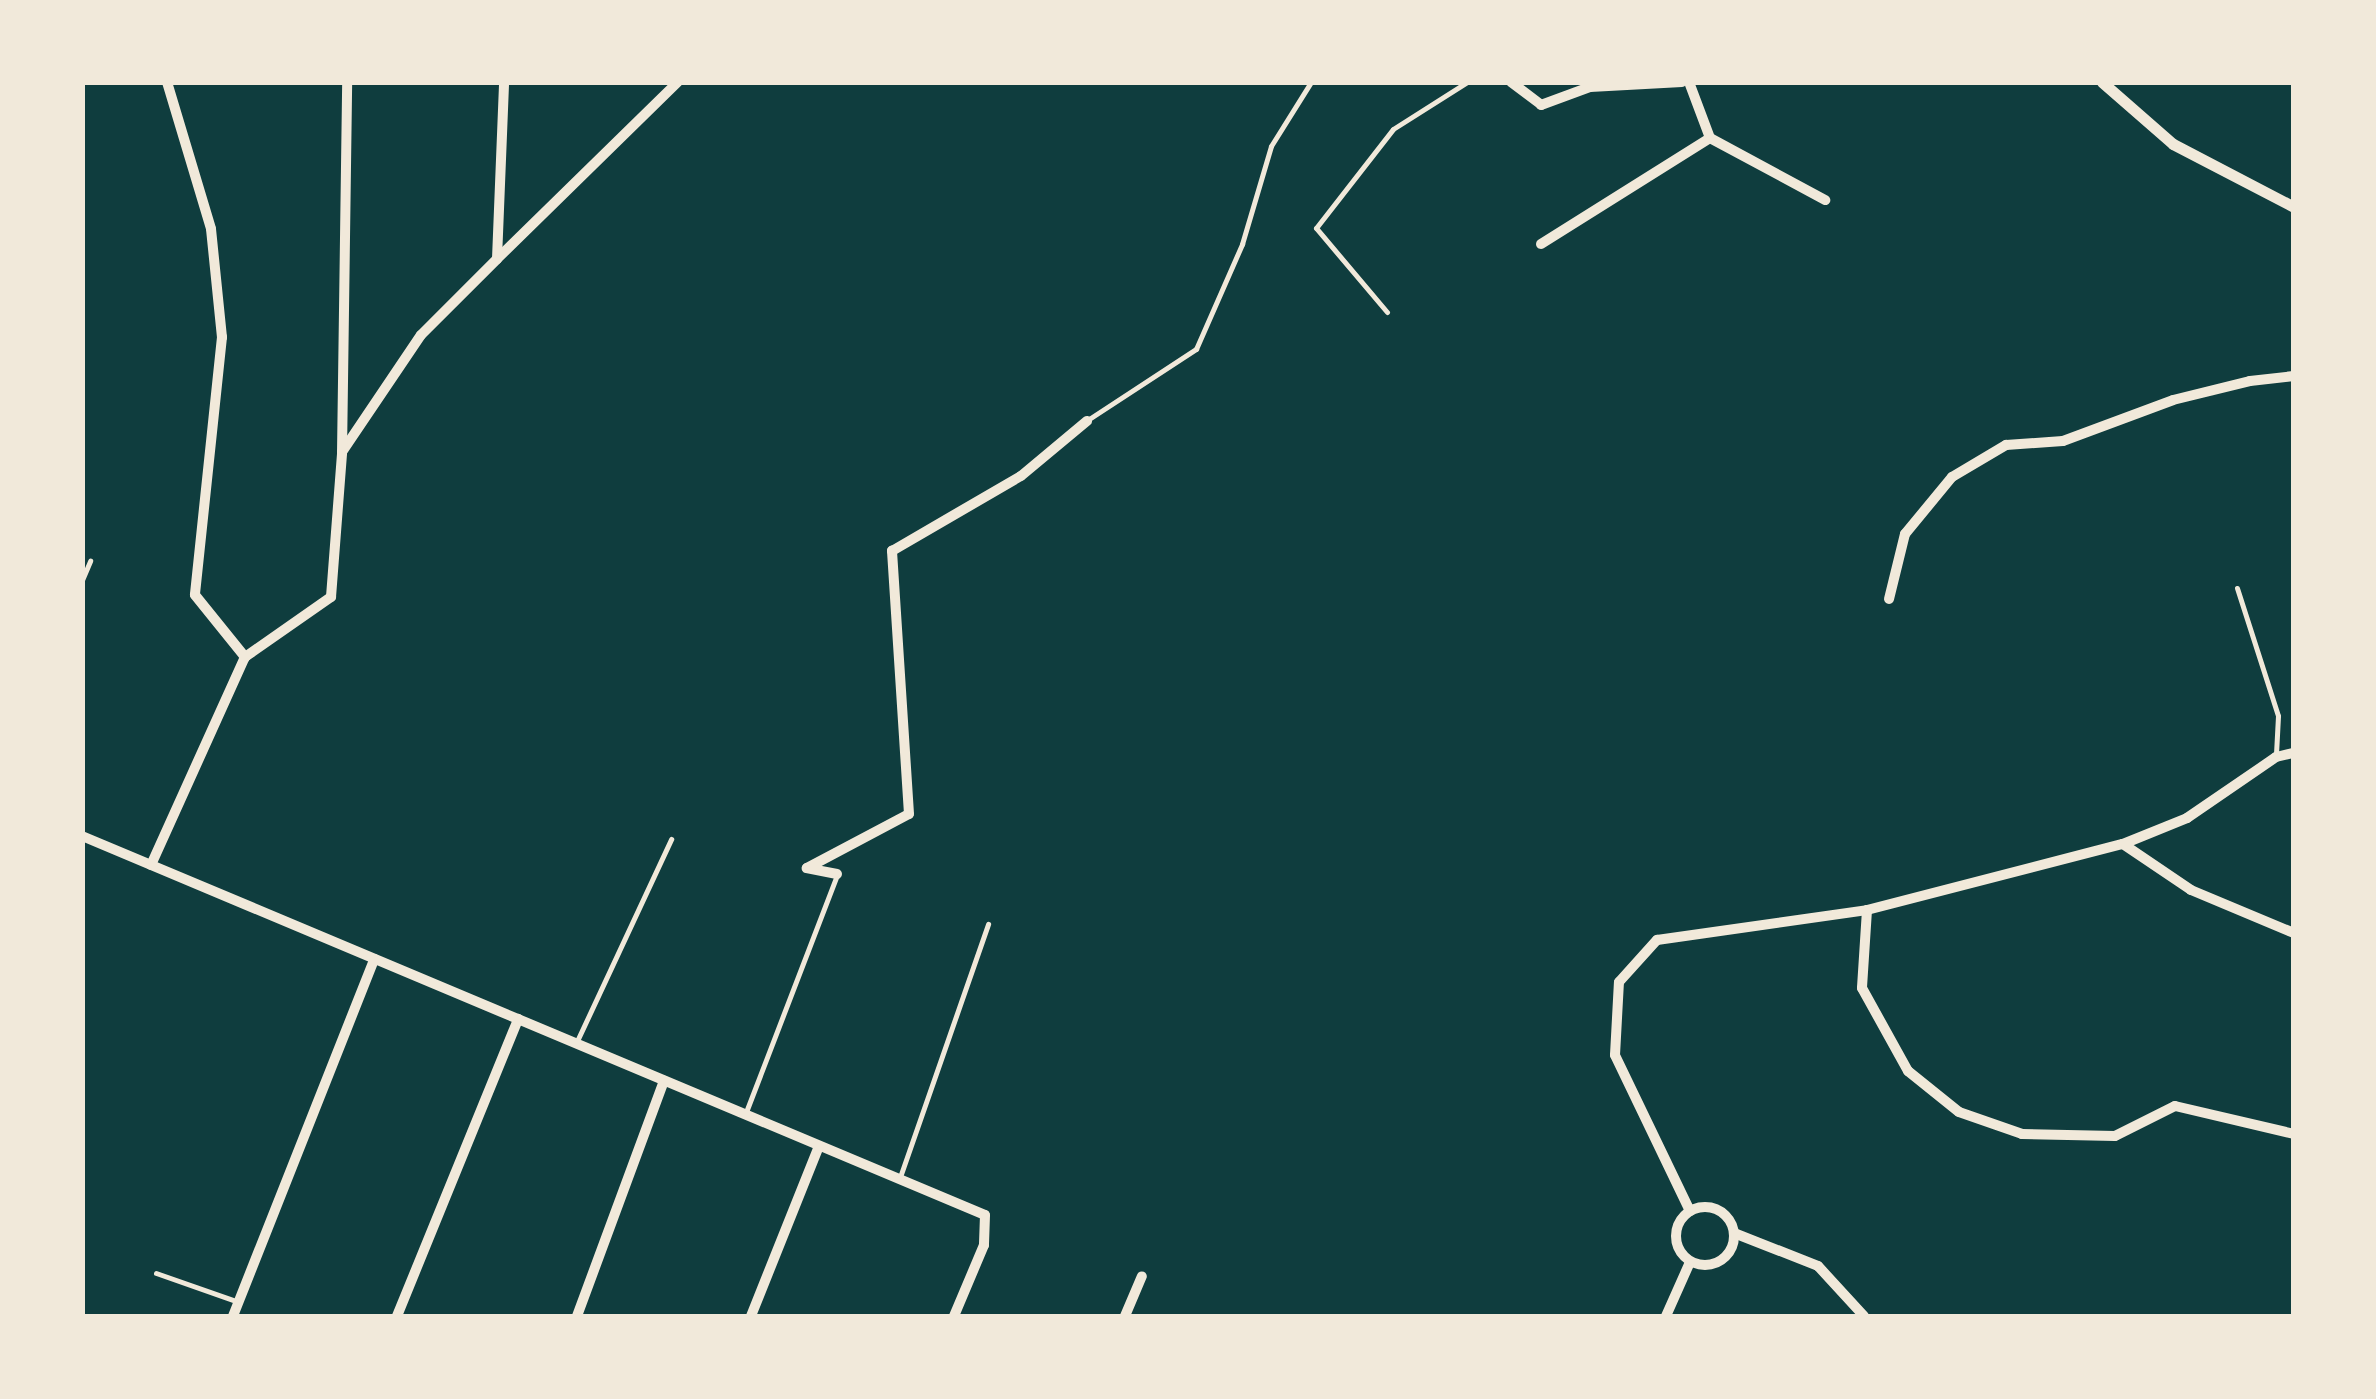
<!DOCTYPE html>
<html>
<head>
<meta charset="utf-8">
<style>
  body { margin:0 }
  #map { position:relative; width:2376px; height:1399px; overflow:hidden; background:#0f3d3e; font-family:"Noto Sans",sans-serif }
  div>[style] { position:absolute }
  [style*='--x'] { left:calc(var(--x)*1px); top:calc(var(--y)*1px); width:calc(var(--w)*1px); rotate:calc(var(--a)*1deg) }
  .service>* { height:5px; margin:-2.5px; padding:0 2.5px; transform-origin:2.5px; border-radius:2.5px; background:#f1e9da }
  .minor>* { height:10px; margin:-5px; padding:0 5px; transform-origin:5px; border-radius:5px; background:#f1e9da }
  .minor>.ring { margin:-5px; padding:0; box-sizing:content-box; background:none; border:10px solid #f1e9da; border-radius:50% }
  .tertiary>* { height:11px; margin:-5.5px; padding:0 5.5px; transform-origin:5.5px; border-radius:5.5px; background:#f1e9da }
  span { translate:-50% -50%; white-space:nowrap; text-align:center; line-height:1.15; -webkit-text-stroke:9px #f1e9da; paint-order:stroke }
  .frame { position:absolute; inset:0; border:85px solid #f1e9da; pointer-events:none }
</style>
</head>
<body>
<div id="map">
  <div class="service">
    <div style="--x:1387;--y:312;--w:110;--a:-130.2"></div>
    <div style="--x:1316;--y:228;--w:125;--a:-52.1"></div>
    <div style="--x:1393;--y:129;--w:88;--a:-32.4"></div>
    <div style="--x:1089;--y:419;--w:128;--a:-33.2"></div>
    <div style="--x:1196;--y:349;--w:115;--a:-66.3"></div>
    <div style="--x:1242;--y:244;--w:102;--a:-73.5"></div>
    <div style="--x:1271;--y:146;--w:75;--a:-58"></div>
    <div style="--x:82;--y:580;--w:21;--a:-67"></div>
    <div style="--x:2237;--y:588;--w:134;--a:72.2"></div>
    <div style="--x:2278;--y:716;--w:38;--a:93"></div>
    <div style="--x:577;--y:1041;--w:223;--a:-65"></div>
    <div style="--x:746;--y:1112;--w:254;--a:-69"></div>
    <div style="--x:900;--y:1177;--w:268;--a:-70.8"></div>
    <div style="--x:156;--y:1273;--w:85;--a:19.3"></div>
  </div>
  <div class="minor">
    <div style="--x:167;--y:82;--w:153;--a:73.3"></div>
    <div style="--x:211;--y:229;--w:109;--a:84.2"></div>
    <div style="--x:222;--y:337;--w:259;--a:96"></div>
    <div style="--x:195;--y:595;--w:80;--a:51.1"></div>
    <div style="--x:1511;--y:82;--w:38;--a:37"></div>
    <div style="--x:1541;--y:105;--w:52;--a:-20.2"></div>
    <div style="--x:1590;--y:87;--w:92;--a:-3.1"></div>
    <div style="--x:1689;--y:82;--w:60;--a:69.4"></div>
    <div style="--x:1710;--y:138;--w:131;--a:28.3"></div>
    <div style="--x:1541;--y:244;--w:199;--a:-32.1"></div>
    <div style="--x:497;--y:259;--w:253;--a:-44.4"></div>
    <div style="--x:342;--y:452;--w:141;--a:-56"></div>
    <div style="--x:421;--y:335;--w:107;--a:-45"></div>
    <div style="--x:497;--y:259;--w:177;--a:-87.7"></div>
    <div style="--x:1889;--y:599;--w:67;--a:-76.2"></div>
    <div style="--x:1905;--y:534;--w:74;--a:-50.5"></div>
    <div style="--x:1952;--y:477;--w:63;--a:-30.7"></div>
    <div style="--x:2006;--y:445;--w:57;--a:-4"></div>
    <div style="--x:2063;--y:441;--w:117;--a:-20.4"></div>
    <div style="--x:2173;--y:400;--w:79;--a:-13.9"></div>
    <div style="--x:2250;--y:381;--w:44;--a:-6.5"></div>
    <div style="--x:245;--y:657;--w:105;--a:-34.9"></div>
    <div style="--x:331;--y:597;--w:144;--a:-85.6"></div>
    <div style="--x:342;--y:453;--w:371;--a:-89.2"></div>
    <div style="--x:82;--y:836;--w:979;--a:22.77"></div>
    <div style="--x:985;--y:1215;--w:30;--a:92"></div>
    <div style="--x:984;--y:1245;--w:77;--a:112.9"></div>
    <div style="--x:2123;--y:844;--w:82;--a:34.1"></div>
    <div style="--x:2191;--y:890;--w:112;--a:22.7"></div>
    <div style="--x:151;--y:865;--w:228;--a:-65.7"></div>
    <div style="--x:837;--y:874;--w:31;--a:-169"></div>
    <div style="--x:807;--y:868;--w:115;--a:-27.9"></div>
    <div style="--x:909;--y:814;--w:264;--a:-93.7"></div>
    <div style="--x:892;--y:551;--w:149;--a:-30.2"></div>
    <div style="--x:1021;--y:476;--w:86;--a:-39.8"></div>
    <div style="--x:1867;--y:910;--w:78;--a:93.7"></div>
    <div style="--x:1862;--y:988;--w:95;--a:61"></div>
    <div style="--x:1908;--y:1071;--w:65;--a:38.8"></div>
    <div style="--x:1959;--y:1112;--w:67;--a:19.2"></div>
    <div style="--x:2022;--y:1134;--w:93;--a:1.2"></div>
    <div style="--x:2115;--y:1136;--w:67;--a:-26.6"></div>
    <div style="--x:2175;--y:1106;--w:122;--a:13.2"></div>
    <div class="ring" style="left:1676px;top:1207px;width:48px;height:48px"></div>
    <div style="--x:1690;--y:1211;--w:173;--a:-115.7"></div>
    <div style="--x:1615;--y:1055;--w:73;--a:-86.9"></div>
    <div style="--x:1619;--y:982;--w:57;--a:-47.9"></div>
    <div style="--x:1657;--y:940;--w:212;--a:-8.1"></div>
    <div style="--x:1867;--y:910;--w:264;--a:-14.5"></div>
    <div style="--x:2123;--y:844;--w:69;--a:-22.1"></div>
    <div style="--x:2187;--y:818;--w:108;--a:-34.4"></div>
    <div style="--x:2276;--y:757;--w:18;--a:-13"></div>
    <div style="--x:1734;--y:1233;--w:90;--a:21.4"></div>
    <div style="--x:1818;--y:1266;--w:68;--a:47.4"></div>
    <div style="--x:233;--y:1316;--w:384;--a:-68.4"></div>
    <div style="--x:397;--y:1316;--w:321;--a:-67.8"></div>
    <div style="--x:577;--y:1316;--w:251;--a:-69.7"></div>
    <div style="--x:751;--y:1316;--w:183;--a:-68.2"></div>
    <div style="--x:1125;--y:1316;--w:43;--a:-67"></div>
    <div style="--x:1666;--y:1316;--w:59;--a:-66"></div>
  </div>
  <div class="tertiary">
    <div style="--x:2102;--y:82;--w:94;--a:41.1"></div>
    <div style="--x:2173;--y:144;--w:136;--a:27.5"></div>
  </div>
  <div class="frame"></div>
</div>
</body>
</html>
